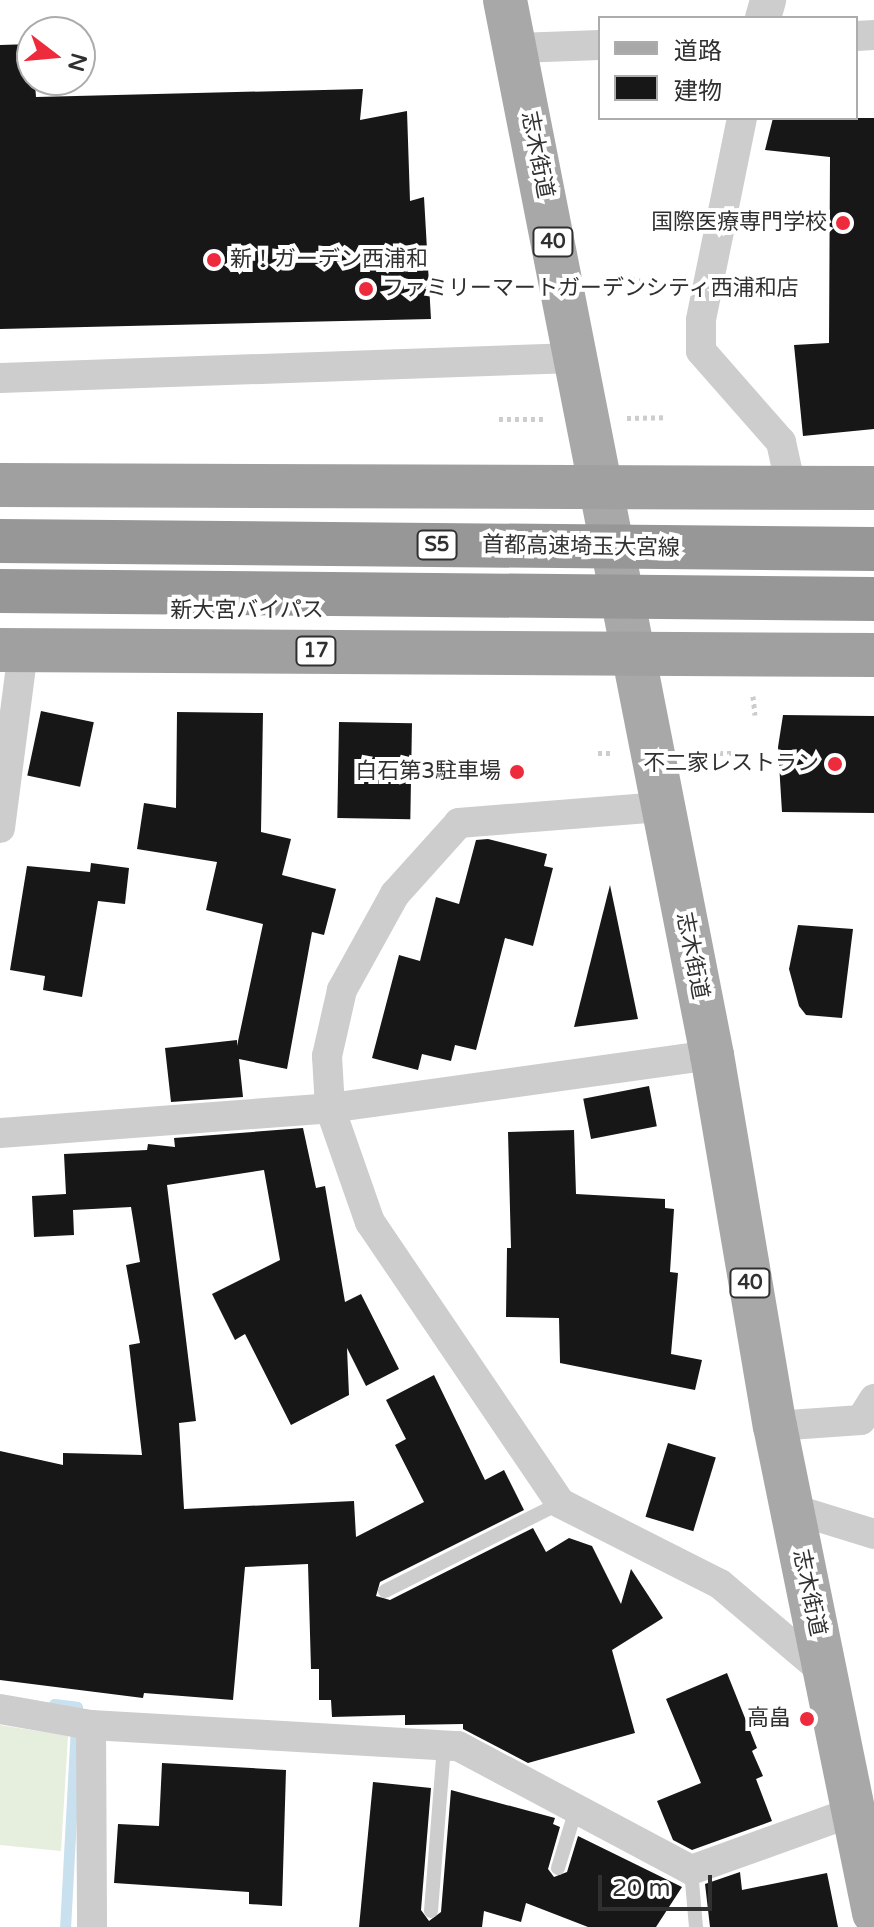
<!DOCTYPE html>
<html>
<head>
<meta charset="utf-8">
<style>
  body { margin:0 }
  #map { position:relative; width:874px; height:1927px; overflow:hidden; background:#fff; font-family:"Varela Round","Noto Sans JP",sans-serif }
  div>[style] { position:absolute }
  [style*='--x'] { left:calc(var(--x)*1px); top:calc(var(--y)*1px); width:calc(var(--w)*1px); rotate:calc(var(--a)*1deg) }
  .green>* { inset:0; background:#e6eedd }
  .stream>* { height:11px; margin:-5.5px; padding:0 5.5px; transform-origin:5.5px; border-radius:5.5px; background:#c9e0ee }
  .building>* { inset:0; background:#171717; transform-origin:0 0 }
  .path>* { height:5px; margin-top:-2.5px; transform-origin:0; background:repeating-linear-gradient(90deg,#cdcdcd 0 4px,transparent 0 8px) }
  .service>* { height:14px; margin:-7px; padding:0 7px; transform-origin:7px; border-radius:7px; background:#cdcdcd }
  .minor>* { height:30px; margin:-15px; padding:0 15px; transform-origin:15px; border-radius:15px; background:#cdcdcd }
  .tertiary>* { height:36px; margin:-18px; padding:0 18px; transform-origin:18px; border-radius:18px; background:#cdcdcd }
  .primary>* { height:44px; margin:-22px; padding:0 22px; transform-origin:22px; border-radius:22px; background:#a8a8a8 }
  .trunk>* { height:44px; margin:-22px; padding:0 22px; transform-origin:22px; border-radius:22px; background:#a0a0a0 }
  .motorway>* { height:44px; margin:-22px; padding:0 22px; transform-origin:22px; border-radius:22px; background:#979797 }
  .dots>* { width:22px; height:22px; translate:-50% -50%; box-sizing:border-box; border:4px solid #fff; border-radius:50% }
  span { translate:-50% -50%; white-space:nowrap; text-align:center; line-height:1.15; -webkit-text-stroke:8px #fff; paint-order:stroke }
  .shield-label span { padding:2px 6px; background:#fff; border:2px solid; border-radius:6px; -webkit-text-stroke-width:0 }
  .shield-label { font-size:20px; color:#303030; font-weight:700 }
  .street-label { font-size:22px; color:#303030 }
  .poi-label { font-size:22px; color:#303030 }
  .right { translate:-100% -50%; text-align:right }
  .left { translate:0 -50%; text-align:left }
  .legend { position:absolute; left:598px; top:16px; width:260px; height:104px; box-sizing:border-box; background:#fff; border:2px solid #acacac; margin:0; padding:10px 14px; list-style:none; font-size:24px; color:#303030 }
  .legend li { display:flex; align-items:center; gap:16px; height:40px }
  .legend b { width:40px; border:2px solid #acacac }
  .north { position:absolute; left:16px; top:16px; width:80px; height:80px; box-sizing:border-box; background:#fff; border:2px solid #acacac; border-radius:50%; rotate:106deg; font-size:22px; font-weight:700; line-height:32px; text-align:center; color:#303030 }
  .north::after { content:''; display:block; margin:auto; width:28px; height:36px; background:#ee2b3c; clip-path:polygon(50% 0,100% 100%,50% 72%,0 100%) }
  .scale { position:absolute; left:598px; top:1875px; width:114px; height:36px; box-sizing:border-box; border:4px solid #303030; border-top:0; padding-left:10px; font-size:24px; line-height:28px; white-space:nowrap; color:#303030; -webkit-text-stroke:6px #fff; paint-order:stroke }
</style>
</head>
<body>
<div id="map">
  <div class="green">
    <div style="clip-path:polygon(0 1725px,68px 1736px,61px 1851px,0 1845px)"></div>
  </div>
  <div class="stream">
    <div style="--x:54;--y:1704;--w:23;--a:7"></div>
    <div style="--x:77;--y:1707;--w:220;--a:93.1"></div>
  </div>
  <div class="building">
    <div style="clip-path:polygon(32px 44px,36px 97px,363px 89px,360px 120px,407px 111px,410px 201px,424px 197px,431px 319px,0 329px,0 45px)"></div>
    <div style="clip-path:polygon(773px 118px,874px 118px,874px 429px,803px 436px,794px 345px,829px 343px,830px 157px,765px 150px)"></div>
    <div style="left:41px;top:711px;width:54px;height:66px;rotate:12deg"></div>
    <div style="clip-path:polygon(177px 712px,263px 713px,261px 832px,291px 839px,282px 875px,336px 889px,324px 935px,312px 932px,287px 1069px,239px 1059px,243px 1097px,171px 1102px,165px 1048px,237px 1040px,237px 1046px,263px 924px,206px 910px,217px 862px,137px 849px,144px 803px,176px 808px)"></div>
    <div style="clip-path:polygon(783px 715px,874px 716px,874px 813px,782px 812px,778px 747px)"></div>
    <div style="left:339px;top:722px;width:73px;height:96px;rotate:1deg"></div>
    <div style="clip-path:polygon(488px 839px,547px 854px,544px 866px,553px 868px,533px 946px,505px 938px,476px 1050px,455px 1045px,451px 1061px,422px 1054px,418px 1070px,372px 1058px,399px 955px,420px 961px,436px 897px,459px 904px,476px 840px)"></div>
    <div style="clip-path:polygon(91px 863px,129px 868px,125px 904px,98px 901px,82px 997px,43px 990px,45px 976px,10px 970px,27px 866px,90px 872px)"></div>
    <div style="clip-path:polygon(610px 885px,638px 1019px,574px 1027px)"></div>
    <div style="clip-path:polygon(798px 925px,853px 929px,842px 1018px,806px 1015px,799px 1006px,789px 969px)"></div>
    <div style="left:649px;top:1086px;width:41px;height:67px;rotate:79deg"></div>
    <div style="clip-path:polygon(303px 1128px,316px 1188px,325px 1186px,345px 1302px,361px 1294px,399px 1369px,366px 1386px,347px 1348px,349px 1395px,291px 1425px,245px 1334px,235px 1340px,212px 1294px,280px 1260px,264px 1170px,167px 1185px,196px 1421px,179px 1423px,184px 1509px,354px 1501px,356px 1537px,424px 1502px,395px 1445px,406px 1439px,386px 1400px,434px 1375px,485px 1480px,504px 1470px,524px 1510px,380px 1582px,376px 1596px,390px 1600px,533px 1528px,546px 1552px,569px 1538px,592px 1546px,621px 1604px,631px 1569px,663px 1618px,612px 1650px,635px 1733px,528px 1763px,463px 1729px,463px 1724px,405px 1725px,405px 1715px,332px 1717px,331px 1700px,319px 1700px,319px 1669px,311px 1669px,308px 1564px,245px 1567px,233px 1700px,144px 1693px,143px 1698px,0 1680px,0 1451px,63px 1465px,63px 1453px,142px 1455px,129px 1345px,140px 1343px,126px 1265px,140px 1262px,131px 1207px,73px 1210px,74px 1235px,34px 1237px,32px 1196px,66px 1194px,64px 1154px,147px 1150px,148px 1144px,175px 1147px,174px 1138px)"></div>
    <div style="clip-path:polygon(574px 1130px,576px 1194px,665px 1199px,665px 1208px,674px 1209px,670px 1272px,678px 1273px,671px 1354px,702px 1360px,695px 1390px,560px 1363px,559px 1318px,506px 1317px,507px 1248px,511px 1248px,508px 1132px)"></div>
    <div style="left:668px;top:1443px;width:50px;height:77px;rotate:17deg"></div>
    <div style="clip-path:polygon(727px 1673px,757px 1748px,752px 1751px,763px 1776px,756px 1779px,772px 1821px,692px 1850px,673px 1840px,657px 1801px,701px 1783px,666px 1699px)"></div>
    <div style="clip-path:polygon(162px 1763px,286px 1770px,282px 1906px,249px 1904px,249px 1892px,114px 1883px,118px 1824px,159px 1826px)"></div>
    <div style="clip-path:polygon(373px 1782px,431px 1788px,421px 1910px,429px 1921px,441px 1912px,451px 1790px,555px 1818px,553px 1824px,560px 1827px,548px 1869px,554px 1877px,567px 1872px,578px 1836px,682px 1887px,656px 1927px,588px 1927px,526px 1903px,521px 1922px,484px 1911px,482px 1927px,359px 1927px)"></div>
    <div style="clip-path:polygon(740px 1872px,742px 1890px,827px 1873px,838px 1927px,710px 1927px,705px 1884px)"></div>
  </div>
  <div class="path">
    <div style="--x:631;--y:279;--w:43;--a:10.8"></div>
    <div style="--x:627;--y:418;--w:39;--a:-1"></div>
    <div style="--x:499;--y:419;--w:46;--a:0"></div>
    <div style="--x:753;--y:696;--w:19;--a:84"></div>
    <div style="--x:598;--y:753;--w:15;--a:0"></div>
    <div style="--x:695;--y:753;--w:39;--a:0"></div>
  </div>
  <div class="service">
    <div style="--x:385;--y:1591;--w:196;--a:-26.7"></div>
    <div style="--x:558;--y:1868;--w:62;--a:-73"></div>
    <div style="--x:691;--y:1870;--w:57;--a:85"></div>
    <div style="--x:431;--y:1911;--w:167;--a:-85.5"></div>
  </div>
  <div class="minor">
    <div style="--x:856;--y:36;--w:18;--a:-3"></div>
    <div style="--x:517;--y:48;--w:83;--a:-2.1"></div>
    <div style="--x:742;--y:118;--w:206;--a:101.5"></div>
    <div style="--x:701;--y:320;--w:31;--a:90"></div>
    <div style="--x:701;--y:351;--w:121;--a:48.7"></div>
    <div style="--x:781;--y:442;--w:46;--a:77.5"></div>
    <div style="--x:0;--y:378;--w:575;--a:-1.99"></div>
    <div style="--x:661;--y:807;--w:203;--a:175.5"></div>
    <div style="--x:459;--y:823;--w:96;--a:132"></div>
    <div style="--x:395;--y:894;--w:110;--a:118.9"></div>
    <div style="--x:342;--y:990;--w:68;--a:102.8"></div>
    <div style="--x:327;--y:1056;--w:52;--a:86.7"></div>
    <div style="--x:330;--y:1108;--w:121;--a:70.7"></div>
    <div style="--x:370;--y:1222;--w:339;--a:55.9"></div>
    <div style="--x:560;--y:1503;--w:179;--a:26.9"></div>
    <div style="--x:720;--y:1584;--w:139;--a:40.3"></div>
    <div style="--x:0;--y:828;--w:179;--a:-82.6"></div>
    <div style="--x:0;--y:1133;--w:331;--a:-4.3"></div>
    <div style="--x:330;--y:1108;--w:386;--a:-7.9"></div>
    <div style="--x:775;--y:1426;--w:86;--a:-4"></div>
    <div style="--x:861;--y:1420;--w:25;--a:-58"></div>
    <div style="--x:790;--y:1508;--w:88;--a:17.2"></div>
    <div style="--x:0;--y:1709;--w:92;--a:10"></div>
    <div style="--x:91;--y:1725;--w:368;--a:3.3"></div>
    <div style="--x:458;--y:1746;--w:264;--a:28"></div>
    <div style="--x:691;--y:1870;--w:171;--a:-19.8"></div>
    <div style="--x:91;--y:1725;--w:202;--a:89.7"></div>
  </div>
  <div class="tertiary">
    <div style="--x:763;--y:18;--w:19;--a:-74"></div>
  </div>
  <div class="primary">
    <div style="--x:505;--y:0;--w:1075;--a:78.9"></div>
    <div style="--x:712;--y:1055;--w:376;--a:80.4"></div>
    <div style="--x:775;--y:1426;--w:497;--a:78.5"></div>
  </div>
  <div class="trunk">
    <div style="--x:0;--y:485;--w:874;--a:0.2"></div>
    <div style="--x:0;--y:650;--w:874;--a:0.33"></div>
  </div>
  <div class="motorway">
    <div style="--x:0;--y:541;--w:874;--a:0.52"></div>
    <div style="--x:0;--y:591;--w:874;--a:0.52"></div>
  </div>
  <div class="dots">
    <div style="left:843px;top:223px;background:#ee2b3c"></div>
    <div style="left:214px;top:260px;background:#ee2b3c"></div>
    <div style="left:366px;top:289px;background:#ee2b3c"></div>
    <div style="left:835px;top:764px;background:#ee2b3c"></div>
    <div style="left:517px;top:772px;background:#ee2b3c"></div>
    <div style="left:807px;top:1719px;background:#ee2b3c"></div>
  </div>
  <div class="shield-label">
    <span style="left:553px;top:242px">40</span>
    <span style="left:437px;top:545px">S5</span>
    <span style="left:316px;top:651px">17</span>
    <span style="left:750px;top:1283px">40</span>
  </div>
  <div class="street-label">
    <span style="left:537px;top:155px;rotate:79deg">志木街道</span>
    <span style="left:581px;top:547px;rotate:1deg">首都高速埼玉大宮線</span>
    <span style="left:247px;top:611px">新大宮バイパス</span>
    <span style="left:692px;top:956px;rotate:79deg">志木街道</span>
    <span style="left:809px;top:1593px;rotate:78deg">志木街道</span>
  </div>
  <div class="poi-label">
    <span class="right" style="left:827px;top:223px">国際医療専門学校</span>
    <span class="left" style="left:230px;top:260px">新！ガーデン西浦和</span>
    <span class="left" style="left:382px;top:289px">ファミリーマートガーデンシティ西浦和店</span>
    <span class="right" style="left:819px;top:764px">不二家レストラン</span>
    <span class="right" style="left:501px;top:772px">白石第3駐車場</span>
    <span class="right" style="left:791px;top:1719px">高畠</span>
  </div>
  <ul class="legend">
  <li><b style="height:10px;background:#a8a8a8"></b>道路</li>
  <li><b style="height:22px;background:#171717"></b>建物</li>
  </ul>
  <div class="north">N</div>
  <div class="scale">20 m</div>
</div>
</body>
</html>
